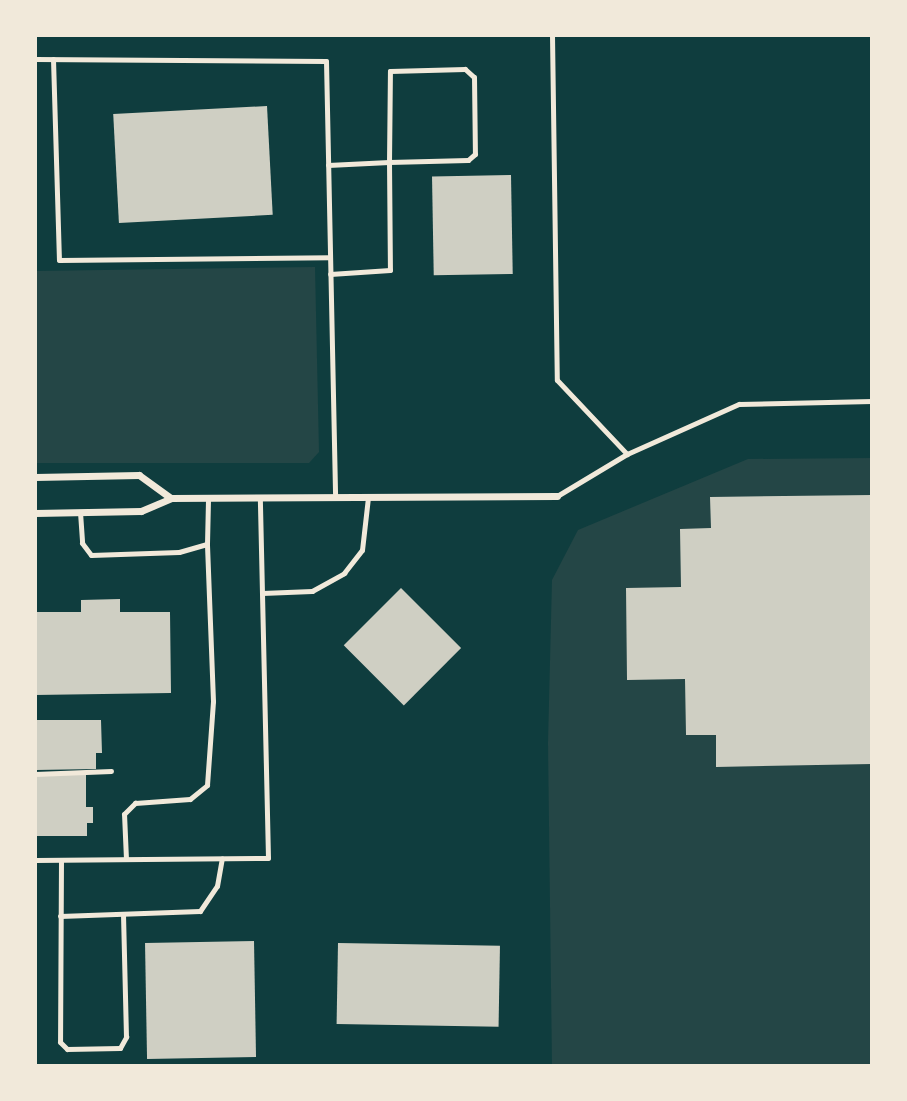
<!DOCTYPE html>
<html>
<head>
<meta charset="utf-8">
<style>
  body { margin:0 }
  #map { position:relative; width:907px; height:1101px; overflow:hidden; background:#0f3d3e; font-family:"Fira Sans Condensed",sans-serif }
  div>[style] { position:absolute }
  [style*='--x'] { left:calc(var(--x)*1px); top:calc(var(--y)*1px); width:calc(var(--w)*1px); rotate:calc(var(--a)*1deg) }
  .green>* { inset:0; background:#244646 }
  .building>* { inset:0; background:#cfcfc3; transform-origin:0 0 }
  .path>* { height:4.5px; margin:-2.25px; padding:0 2.25px; transform-origin:2.25px; border-radius:2.25px; background:#f1e9da }
  .service>* { height:5px; margin:-2.5px; padding:0 2.5px; transform-origin:2.5px; border-radius:2.5px; background:#f1e9da }
  .minor>* { height:7px; margin:-3.5px; padding:0 3.5px; transform-origin:3.5px; border-radius:3.5px; background:#f1e9da }
  span { translate:-50% -50%; white-space:nowrap; text-align:center; line-height:1.15; -webkit-text-stroke:5px #f1e9da; paint-order:stroke }
  .frame { position:absolute; inset:0; border:37px solid #f1e9da; pointer-events:none }
</style>
</head>
<body>
<div id="map">
  <div class="green">
    <div style="clip-path:polygon(315px 267px,319px 452px,309px 463px,35px 463px,35px 271px)"></div>
    <div style="clip-path:polygon(872px 458px,872px 1066px,552px 1066px,548px 743px,552px 580px,578px 530px,748px 459px)"></div>
  </div>
  <div class="building">
    <div style="left:267px;top:106px;width:109px;height:154px;rotate:87deg"></div>
    <div style="left:511px;top:175px;width:99px;height:79px;rotate:89deg"></div>
    <div style="clip-path:polygon(872px 495px,872px 764px,716px 767px,716px 735px,686px 735px,685px 679px,627px 680px,626px 588px,681px 587px,680px 529px,711px 528px,710px 497px)"></div>
    <div style="left:401px;top:588px;width:85px;height:81px;rotate:45deg"></div>
    <div style="clip-path:polygon(120px 599px,120px 612px,170px 612px,171px 693px,35px 695px,35px 612px,81px 612px,81px 600px)"></div>
    <div style="clip-path:polygon(35px 720px,101px 720px,102px 753px,96px 753px,96px 769px,36px 770px)"></div>
    <div style="clip-path:polygon(36px 775px,86px 775px,86px 807px,93px 807px,93px 823px,87px 823px,87px 836px,36px 836px)"></div>
    <div style="left:254px;top:941px;width:116px;height:109px;rotate:89deg"></div>
    <div style="left:338px;top:943px;width:162px;height:81px;rotate:1deg"></div>
  </div>
  <div class="path">
    <div style="--x:35;--y:774;--w:76;--a:-2.3"></div>
  </div>
  <div class="service">
    <div style="--x:552;--y:35;--w:345;--a:89.2"></div>
    <div style="--x:557;--y:380;--w:102;--a:46.6"></div>
    <div style="--x:35;--y:59;--w:291;--a:0.4"></div>
    <div style="--x:326;--y:61;--w:437;--a:88.8"></div>
    <div style="--x:53;--y:59;--w:201;--a:88.3"></div>
    <div style="--x:59;--y:260;--w:271;--a:-0.6"></div>
    <div style="--x:328;--y:165;--w:61;--a:-2.8"></div>
    <div style="--x:389;--y:162;--w:91;--a:-89.4"></div>
    <div style="--x:390;--y:71;--w:75;--a:-1.5"></div>
    <div style="--x:465;--y:69;--w:12;--a:42"></div>
    <div style="--x:474;--y:77;--w:77;--a:89.3"></div>
    <div style="--x:475;--y:154;--w:9;--a:139"></div>
    <div style="--x:468;--y:160;--w:79;--a:178.5"></div>
    <div style="--x:389;--y:162;--w:108;--a:89.5"></div>
    <div style="--x:390;--y:270;--w:60;--a:176.2"></div>
    <div style="--x:557;--y:496;--w:82;--a:-31"></div>
    <div style="--x:627;--y:454;--w:123;--a:-24.1"></div>
    <div style="--x:739;--y:404;--w:133;--a:-1.3"></div>
    <div style="--x:80;--y:512;--w:31;--a:86"></div>
    <div style="--x:82;--y:543;--w:15;--a:53"></div>
    <div style="--x:91;--y:555;--w:88;--a:-2"></div>
    <div style="--x:179;--y:552;--w:29;--a:-16"></div>
    <div style="--x:207;--y:544;--w:44;--a:-88.7"></div>
    <div style="--x:262;--y:593;--w:50;--a:-2.3"></div>
    <div style="--x:312;--y:591;--w:37;--a:-29"></div>
    <div style="--x:344;--y:573;--w:29;--a:-52"></div>
    <div style="--x:362;--y:550;--w:53;--a:-83.5"></div>
    <div style="--x:126;--y:859;--w:45;--a:-92.5"></div>
    <div style="--x:124;--y:814;--w:16;--a:-45"></div>
    <div style="--x:135;--y:803;--w:55;--a:-4.2"></div>
    <div style="--x:190;--y:799;--w:22;--a:-39"></div>
    <div style="--x:207;--y:785;--w:84;--a:-85.9"></div>
    <div style="--x:213;--y:701;--w:157;--a:-92.2"></div>
    <div style="--x:35;--y:860;--w:233;--a:-0.5"></div>
    <div style="--x:268;--y:858;--w:359;--a:-91.3"></div>
    <div style="--x:61;--y:860;--w:182;--a:90.3"></div>
    <div style="--x:60;--y:1042;--w:10;--a:45"></div>
    <div style="--x:67;--y:1049;--w:53;--a:-1.1"></div>
    <div style="--x:120;--y:1048;--w:13;--a:-61"></div>
    <div style="--x:126;--y:1037;--w:122;--a:-91.4"></div>
    <div style="--x:60;--y:916;--w:140;--a:-2"></div>
    <div style="--x:200;--y:911;--w:30;--a:-56"></div>
    <div style="--x:217;--y:886;--w:28;--a:-80"></div>
  </div>
  <div class="minor">
    <div style="--x:35;--y:477;--w:104;--a:-1.1"></div>
    <div style="--x:139;--y:475;--w:39;--a:36"></div>
    <div style="--x:35;--y:513;--w:106;--a:-1.1"></div>
    <div style="--x:141;--y:511;--w:33;--a:-23"></div>
    <div style="--x:171;--y:498;--w:386;--a:-0.3"></div>
  </div>
  <div class="frame"></div>
</div>
</body>
</html>
